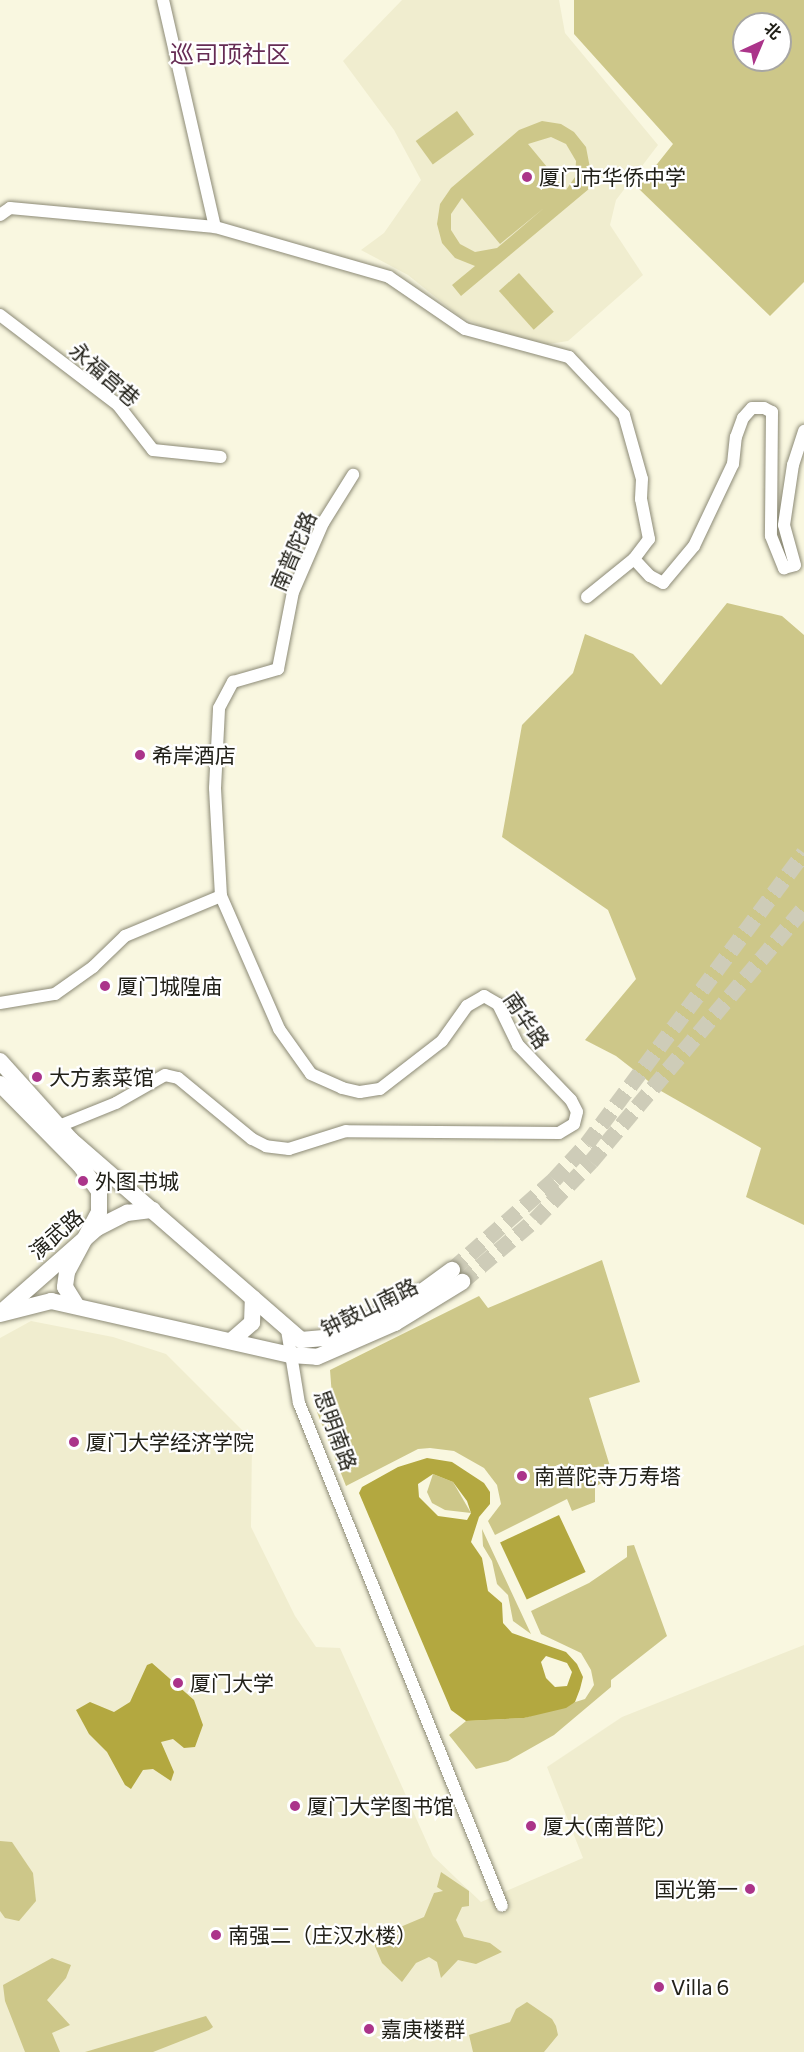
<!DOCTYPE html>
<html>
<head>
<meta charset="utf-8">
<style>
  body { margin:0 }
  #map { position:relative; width:804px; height:2052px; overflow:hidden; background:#f9f7e0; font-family:Commissioner,"Noto Sans SC",sans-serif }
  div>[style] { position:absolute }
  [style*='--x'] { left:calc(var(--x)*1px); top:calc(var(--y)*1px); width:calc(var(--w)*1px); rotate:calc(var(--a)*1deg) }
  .built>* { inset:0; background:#f0edcf }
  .green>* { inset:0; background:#cdc789; transform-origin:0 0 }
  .water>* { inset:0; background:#b3a840; transform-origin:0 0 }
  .secondary-tunnel>* { height:16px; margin-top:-8px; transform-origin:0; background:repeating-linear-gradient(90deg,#ceccb8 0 16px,transparent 0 24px) }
  .roads { filter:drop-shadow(0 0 2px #8c8a76) drop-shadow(0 0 2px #8c8a76) }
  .street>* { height:12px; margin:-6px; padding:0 6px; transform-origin:6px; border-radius:6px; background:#fff }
  .secondary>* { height:16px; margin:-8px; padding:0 8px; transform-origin:8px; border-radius:8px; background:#fff }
  .dots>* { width:16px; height:16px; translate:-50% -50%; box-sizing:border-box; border:3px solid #fff; border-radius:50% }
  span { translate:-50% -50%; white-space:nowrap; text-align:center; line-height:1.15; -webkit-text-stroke:4.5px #fff; paint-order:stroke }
  .poi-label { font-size:21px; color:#222119 }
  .left { translate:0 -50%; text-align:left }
  .right { translate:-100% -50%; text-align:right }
  .street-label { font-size:21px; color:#222119 }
  .quarter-label { font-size:24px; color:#662c54 }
  .north { position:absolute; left:732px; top:12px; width:60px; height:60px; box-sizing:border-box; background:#fff; border:2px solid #a7a6a3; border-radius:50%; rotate:44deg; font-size:16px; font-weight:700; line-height:24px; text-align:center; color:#222119 }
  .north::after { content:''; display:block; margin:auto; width:21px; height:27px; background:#ab348a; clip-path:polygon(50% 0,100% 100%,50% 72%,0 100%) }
</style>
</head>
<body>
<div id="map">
  <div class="built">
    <div style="clip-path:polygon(402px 0,559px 0,565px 33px,658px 145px,616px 200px,610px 225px,643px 275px,568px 341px,529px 347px,459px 316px,408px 275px,361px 250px,384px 233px,421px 180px,394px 130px,343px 61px)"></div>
    <div style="clip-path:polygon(31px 1321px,113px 1337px,166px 1354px,252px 1440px,251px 1527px,295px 1616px,316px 1647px,340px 1648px,433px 1856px,481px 1902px,583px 1858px,547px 1767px,622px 1717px,804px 1645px,804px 2052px,0 2052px,0 1338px)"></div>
  </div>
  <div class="green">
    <div style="clip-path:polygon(evenodd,574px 0,804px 0,804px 282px,770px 316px,638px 188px,673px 144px,574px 34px,574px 0,744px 24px,780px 24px,780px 60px,744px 60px,744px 24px)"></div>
    <div style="left:457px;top:111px;width:29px;height:51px;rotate:54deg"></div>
    <div style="clip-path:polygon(evenodd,542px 121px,561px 124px,574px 132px,586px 147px,590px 168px,602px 178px,461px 296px,452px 285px,475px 266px,455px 258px,442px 243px,437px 224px,440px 204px,451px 188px,519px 130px,542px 121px,551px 137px,566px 144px,576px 161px,575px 177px,566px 190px,528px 144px,551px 137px,542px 121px,462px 198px,500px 244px,544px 208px,497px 248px,475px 252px,460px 244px,451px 230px,451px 214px,462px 198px)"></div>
    <div style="left:519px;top:273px;width:52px;height:27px;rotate:48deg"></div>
    <div style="clip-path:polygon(727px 603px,782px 616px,804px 635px,804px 1225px,746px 1197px,761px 1148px,661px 1091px,616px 1056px,585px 1040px,636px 979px,608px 910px,502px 837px,522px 725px,573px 673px,585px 634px,633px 654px,661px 685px)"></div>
    <div style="clip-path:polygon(602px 1260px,640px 1382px,589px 1398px,613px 1476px,595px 1487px,595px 1502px,572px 1511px,567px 1499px,495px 1535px,488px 1521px,501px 1504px,497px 1485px,484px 1468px,454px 1451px,430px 1448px,418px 1449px,346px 1486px,315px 1407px,332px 1396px,330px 1370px,479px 1296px,488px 1308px)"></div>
    <div style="clip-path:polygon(433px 1474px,453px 1482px,471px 1513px,445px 1510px,432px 1503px,427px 1492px)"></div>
    <div style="clip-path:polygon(482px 1529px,531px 1634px,513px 1621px,508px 1595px,497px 1584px,492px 1561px,483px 1546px)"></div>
    <div style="clip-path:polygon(634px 1545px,667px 1636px,611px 1680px,611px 1687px,554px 1735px,508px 1761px,476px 1769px,449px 1735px,466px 1721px,524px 1718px,585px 1699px,594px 1685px,591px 1670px,581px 1653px,541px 1634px,531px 1611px,589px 1583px,627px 1557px,627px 1546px)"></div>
    <div style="clip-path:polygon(0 1841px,12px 1842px,33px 1873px,36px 1901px,19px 1921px,5px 1918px,0 1911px)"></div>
    <div style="clip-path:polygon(441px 1872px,469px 1891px,469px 1906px,462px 1907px,456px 1920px,464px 1937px,490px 1943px,502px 1952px,476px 1964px,458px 1960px,441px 1978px,437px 1962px,429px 1957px,416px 1963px,402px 1982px,382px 1963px,374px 1944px,379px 1936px,424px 1917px,434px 1893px,443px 1891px,437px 1887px)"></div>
    <div style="clip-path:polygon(52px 1958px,71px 1965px,66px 1978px,47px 2000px,70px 2025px,52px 2033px,60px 2052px,25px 2052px,5px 2001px,3px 1985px)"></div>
    <div style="clip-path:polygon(527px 2002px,552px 2019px,556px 2026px,558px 2035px,544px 2052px,473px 2052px,469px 2035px,510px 2022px,516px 2009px)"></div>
    <div style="clip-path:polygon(206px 2016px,213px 2027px,209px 2030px,153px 2052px,85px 2052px)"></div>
  </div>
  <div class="water">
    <div style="clip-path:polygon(evenodd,427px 1458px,452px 1462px,484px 1483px,490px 1492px,490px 1504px,479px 1517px,471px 1542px,482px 1558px,488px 1591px,502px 1603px,503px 1623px,512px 1633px,566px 1652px,577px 1664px,583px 1677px,580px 1689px,575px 1702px,566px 1708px,524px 1718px,466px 1721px,451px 1710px,359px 1493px,362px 1487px,398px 1467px,427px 1458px,433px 1474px,453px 1482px,467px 1501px,471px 1513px,467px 1520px,438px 1516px,419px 1497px,418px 1484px,433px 1474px,427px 1458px,546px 1656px,567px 1663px,572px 1672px,567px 1686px,555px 1687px,546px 1678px,541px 1662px,546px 1656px)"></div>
    <div style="left:559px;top:1515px;width:63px;height:65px;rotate:65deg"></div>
    <div style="clip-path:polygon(152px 1663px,194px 1700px,203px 1725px,195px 1747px,184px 1748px,173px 1739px,161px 1742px,174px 1772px,171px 1781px,153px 1769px,143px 1770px,131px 1789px,125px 1785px,107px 1752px,89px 1734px,76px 1710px,90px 1702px,114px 1712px,130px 1702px,147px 1665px)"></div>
  </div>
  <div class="secondary-tunnel">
    <div style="--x:452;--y:1270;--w:136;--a:-41.4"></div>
    <div style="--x:554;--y:1180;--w:49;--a:-47.5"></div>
    <div style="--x:587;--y:1144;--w:363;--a:-53.3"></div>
    <div style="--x:462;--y:1282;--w:96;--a:-40.3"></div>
    <div style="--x:535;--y:1220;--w:81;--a:-46"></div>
    <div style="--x:591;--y:1162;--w:331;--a:-50"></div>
  </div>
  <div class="roads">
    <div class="street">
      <div style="--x:163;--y:0;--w:233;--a:77.1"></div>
      <div style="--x:0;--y:215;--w:12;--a:-35"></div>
      <div style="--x:10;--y:208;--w:206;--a:5.3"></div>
      <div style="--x:215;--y:227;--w:181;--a:16"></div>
      <div style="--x:389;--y:277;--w:92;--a:34.4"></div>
      <div style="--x:465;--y:329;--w:108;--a:15.1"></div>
      <div style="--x:569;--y:357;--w:80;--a:46.5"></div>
      <div style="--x:624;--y:415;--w:66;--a:74.3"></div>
      <div style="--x:642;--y:479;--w:20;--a:93"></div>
      <div style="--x:641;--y:499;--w:41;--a:78.7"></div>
      <div style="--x:649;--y:539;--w:25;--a:127"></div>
      <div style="--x:634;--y:559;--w:23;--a:47"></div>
      <div style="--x:650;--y:576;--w:15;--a:28"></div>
      <div style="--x:663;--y:583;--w:48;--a:-50"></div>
      <div style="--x:694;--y:546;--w:91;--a:-64.6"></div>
      <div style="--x:733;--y:464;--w:27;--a:-84"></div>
      <div style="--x:736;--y:437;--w:20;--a:-70"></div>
      <div style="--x:743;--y:418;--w:13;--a:-48"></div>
      <div style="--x:752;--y:408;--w:12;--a:0"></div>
      <div style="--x:764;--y:408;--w:9;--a:27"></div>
      <div style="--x:772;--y:412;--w:124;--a:90.5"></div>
      <div style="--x:771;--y:536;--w:35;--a:68"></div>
      <div style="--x:784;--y:568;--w:11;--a:-15"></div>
      <div style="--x:795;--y:565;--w:41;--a:-105.4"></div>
      <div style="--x:784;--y:525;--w:61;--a:-81.5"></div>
      <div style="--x:793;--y:465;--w:36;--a:-72"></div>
      <div style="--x:0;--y:315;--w:148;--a:37.3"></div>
      <div style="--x:118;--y:405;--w:57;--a:52.1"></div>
      <div style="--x:153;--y:450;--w:68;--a:5.9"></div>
      <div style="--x:587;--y:597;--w:60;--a:-39"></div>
      <div style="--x:221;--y:896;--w:108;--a:-93.2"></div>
      <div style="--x:215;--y:788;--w:80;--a:-87.1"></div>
      <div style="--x:219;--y:708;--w:30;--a:-62"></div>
      <div style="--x:233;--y:682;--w:47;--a:-16.1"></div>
      <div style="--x:278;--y:669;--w:78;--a:-79"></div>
      <div style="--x:293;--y:592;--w:75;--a:-66.5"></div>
      <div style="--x:323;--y:523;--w:57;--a:-58"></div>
      <div style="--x:0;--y:1003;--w:56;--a:-9.3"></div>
      <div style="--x:55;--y:994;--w:47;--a:-35.4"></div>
      <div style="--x:93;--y:967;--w:45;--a:-44.1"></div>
      <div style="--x:125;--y:936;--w:104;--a:-22.6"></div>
      <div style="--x:221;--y:896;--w:145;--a:66.4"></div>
      <div style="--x:279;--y:1029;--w:55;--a:54.6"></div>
      <div style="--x:311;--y:1074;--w:34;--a:24"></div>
      <div style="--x:342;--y:1088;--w:18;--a:13"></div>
      <div style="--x:360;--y:1092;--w:20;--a:-9"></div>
      <div style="--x:380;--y:1089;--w:78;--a:-37.7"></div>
      <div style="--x:442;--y:1041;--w:43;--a:-54.5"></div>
      <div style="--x:467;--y:1006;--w:20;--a:-30"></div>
      <div style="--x:484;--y:996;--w:16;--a:30"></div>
      <div style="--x:498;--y:1004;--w:46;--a:64"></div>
      <div style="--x:518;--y:1045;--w:76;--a:46.1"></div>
      <div style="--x:571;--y:1100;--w:13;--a:63"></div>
      <div style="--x:577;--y:1112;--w:12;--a:104"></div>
      <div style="--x:574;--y:1124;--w:17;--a:149"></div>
      <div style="--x:559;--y:1133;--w:213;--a:-179.5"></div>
      <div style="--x:346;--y:1131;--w:60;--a:162.5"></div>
      <div style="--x:289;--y:1149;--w:23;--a:-173"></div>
      <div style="--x:266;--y:1146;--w:16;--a:-153"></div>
      <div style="--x:252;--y:1139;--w:96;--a:-140.5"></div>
      <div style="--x:178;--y:1078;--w:13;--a:-167"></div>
      <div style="--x:165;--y:1075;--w:56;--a:150.3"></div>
      <div style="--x:116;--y:1103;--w:61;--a:158"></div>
      <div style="--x:287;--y:1330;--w:74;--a:80.7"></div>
      <div style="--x:299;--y:1403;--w:542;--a:68.02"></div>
    </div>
    <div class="secondary">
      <div style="--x:0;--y:1061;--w:106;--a:48.1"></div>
      <div style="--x:71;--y:1140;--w:305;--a:41"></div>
      <div style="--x:301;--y:1340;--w:34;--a:-5"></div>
      <div style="--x:335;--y:1337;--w:99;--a:-27.6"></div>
      <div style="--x:423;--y:1291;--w:36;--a:-36"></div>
      <div style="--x:0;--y:1084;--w:114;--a:45.4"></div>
      <div style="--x:80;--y:1165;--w:32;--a:54"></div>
      <div style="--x:99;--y:1191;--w:21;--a:90"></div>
      <div style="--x:99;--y:1212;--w:68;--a:118.1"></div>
      <div style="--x:67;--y:1272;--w:15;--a:98"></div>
      <div style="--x:65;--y:1287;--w:22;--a:58"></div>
      <div style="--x:5;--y:1309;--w:123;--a:-41.4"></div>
      <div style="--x:97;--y:1228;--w:34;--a:-27"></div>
      <div style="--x:127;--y:1213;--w:26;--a:-7"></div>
      <div style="--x:0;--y:1314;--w:53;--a:-14.3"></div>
      <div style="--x:51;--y:1301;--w:246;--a:12.7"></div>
      <div style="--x:291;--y:1355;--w:26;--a:4"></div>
      <div style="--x:317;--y:1357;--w:85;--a:-23.6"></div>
      <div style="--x:395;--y:1323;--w:79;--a:-31.5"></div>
      <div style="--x:231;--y:1341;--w:28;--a:-41"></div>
      <div style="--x:252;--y:1323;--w:25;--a:-88"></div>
    </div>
  </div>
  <div class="dots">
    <div style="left:527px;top:177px;background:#ab348a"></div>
    <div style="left:140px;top:755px;background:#ab348a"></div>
    <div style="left:105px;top:986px;background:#ab348a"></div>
    <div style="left:37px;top:1077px;background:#ab348a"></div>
    <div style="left:83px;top:1181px;background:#ab348a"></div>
    <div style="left:74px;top:1442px;background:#ab348a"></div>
    <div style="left:522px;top:1476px;background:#ab348a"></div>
    <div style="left:178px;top:1683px;background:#ab348a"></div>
    <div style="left:295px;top:1806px;background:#ab348a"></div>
    <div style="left:531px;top:1826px;background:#ab348a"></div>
    <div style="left:750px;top:1889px;background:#ab348a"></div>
    <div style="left:216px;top:1935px;background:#ab348a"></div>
    <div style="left:659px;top:1987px;background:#ab348a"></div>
    <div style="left:369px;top:2029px;background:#ab348a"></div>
  </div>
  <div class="poi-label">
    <span class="left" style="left:539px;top:177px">厦门市华侨中学</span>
    <span class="left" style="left:152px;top:755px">希岸酒店</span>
    <span class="left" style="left:117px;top:986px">厦门城隍庙</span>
    <span class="left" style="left:49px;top:1077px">大方素菜馆</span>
    <span class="left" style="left:95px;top:1181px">外图书城</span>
    <span class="left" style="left:86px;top:1442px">厦门大学经济学院</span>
    <span class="left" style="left:534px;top:1476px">南普陀寺万寿塔</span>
    <span class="left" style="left:190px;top:1683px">厦门大学</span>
    <span class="left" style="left:307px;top:1806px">厦门大学图书馆</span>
    <span class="left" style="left:543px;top:1826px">厦大(南普陀)</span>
    <span class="right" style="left:738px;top:1889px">国光第一</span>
    <span class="left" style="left:228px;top:1935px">南强二（庄汉水楼）</span>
    <span class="left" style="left:671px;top:1987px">Villa 6</span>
    <span class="left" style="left:381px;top:2029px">嘉庚楼群</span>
  </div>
  <div class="street-label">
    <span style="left:105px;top:374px;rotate:41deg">永福宫巷</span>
    <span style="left:293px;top:551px;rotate:-67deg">南普陀路</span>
    <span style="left:527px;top:1020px;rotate:56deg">南华路</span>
    <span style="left:56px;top:1234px;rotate:-41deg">演武路</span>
    <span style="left:369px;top:1307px;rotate:-26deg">钟鼓山南路</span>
    <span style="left:336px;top:1430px;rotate:70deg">思明南路</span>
  </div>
  <div class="quarter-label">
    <span style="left:230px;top:54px">巡司顶社区</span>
  </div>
  <div class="north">北</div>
</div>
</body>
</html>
